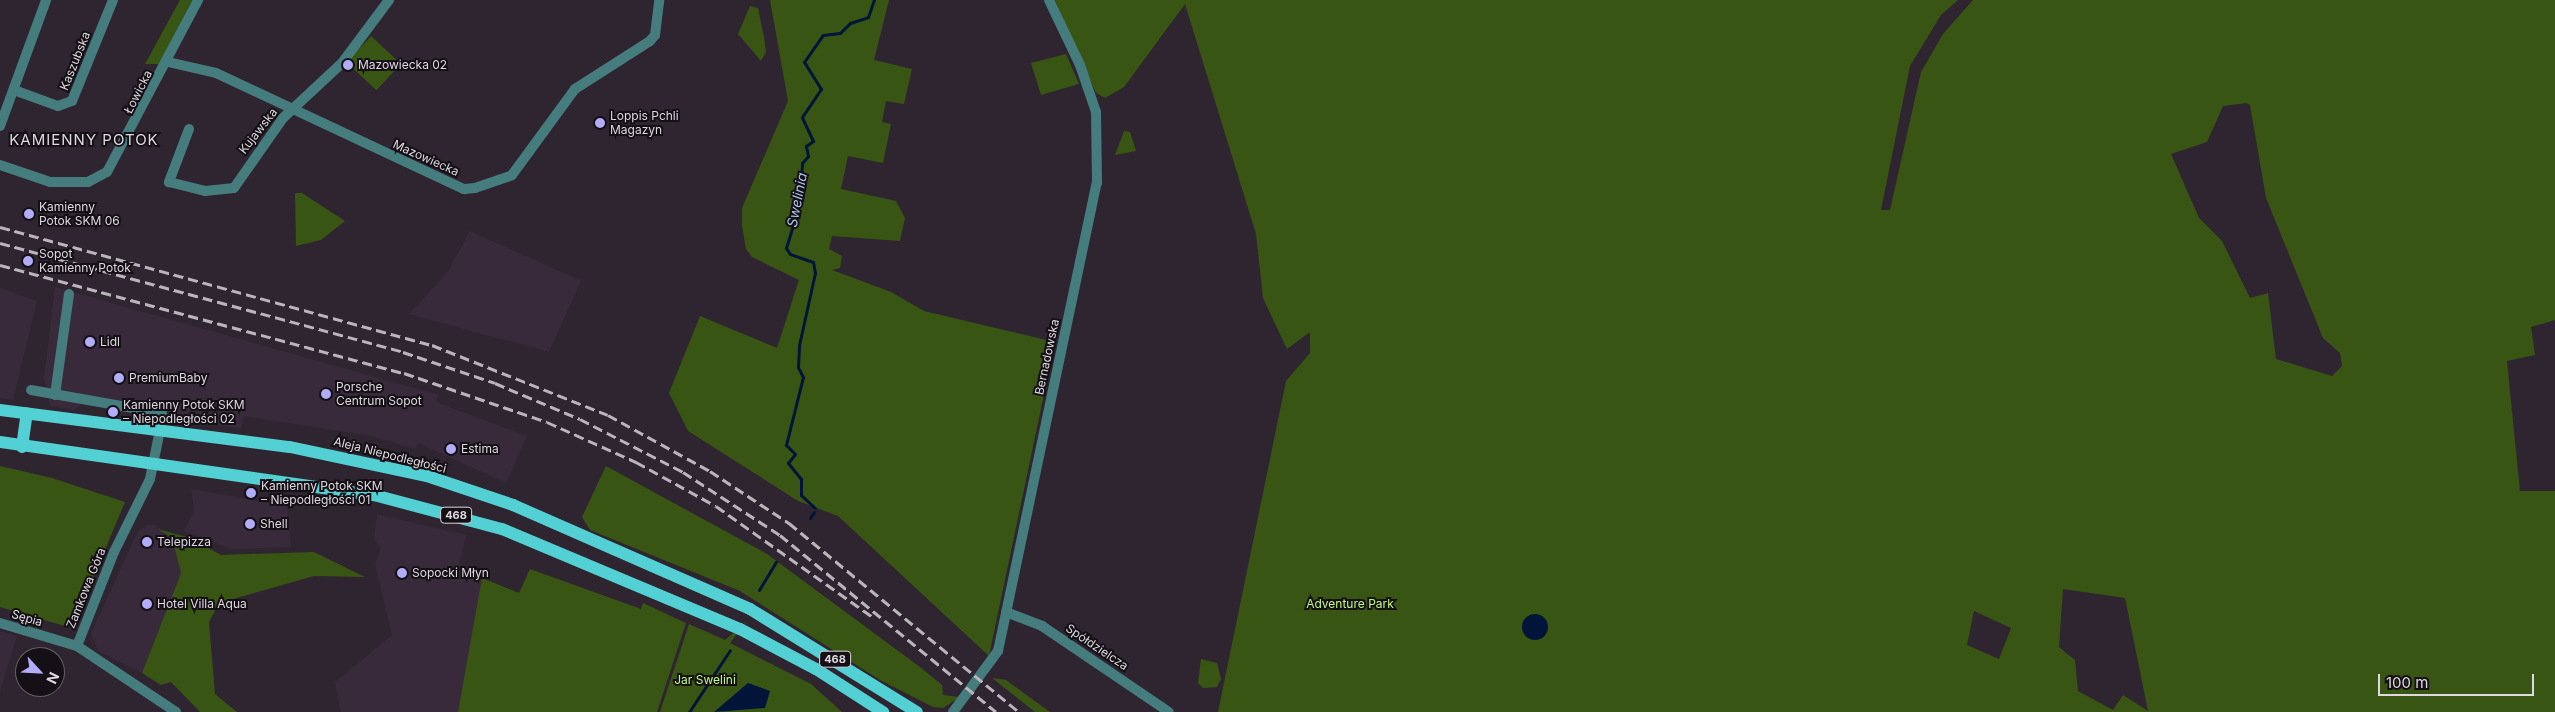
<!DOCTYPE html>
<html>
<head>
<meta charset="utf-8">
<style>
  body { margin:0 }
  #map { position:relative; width:2555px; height:712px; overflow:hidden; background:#2e2530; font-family:Inter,sans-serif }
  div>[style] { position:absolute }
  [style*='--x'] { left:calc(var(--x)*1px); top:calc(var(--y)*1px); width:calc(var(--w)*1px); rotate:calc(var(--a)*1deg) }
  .built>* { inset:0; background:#382a3b }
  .green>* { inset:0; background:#395513; transform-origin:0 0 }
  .water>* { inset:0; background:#001539 }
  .round { border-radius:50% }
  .stream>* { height:3px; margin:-1.5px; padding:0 1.5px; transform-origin:1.5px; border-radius:1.5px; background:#001539 }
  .minor>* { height:10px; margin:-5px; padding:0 5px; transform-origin:5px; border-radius:5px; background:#457c7d }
  .primary>* { height:12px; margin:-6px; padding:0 6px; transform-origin:6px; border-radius:6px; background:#52d0d3 }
  .rail>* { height:3px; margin-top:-1.5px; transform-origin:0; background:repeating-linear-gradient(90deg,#bbb4bc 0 10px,transparent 0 15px) }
  .dots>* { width:14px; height:14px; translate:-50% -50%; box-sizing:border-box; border:2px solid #141015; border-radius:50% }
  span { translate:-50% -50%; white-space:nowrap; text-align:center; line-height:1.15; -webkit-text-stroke:4px #141015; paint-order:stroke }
  .shield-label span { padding:1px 4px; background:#141015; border:1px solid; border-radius:4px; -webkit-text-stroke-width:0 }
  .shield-label { font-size:11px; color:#ded8df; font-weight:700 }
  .street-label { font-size:12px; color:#ded8df }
  .poi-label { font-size:12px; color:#ded8df }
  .left { translate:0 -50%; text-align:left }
  .park-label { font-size:12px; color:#c0f882 }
  .water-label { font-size:14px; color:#aac5ed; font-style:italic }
  .quarter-label { font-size:15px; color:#ded8df; letter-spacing:1px }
  .north { position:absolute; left:15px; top:647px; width:50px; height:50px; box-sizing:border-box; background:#141015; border:1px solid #656066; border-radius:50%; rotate:115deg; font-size:14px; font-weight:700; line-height:20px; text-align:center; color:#ded8df }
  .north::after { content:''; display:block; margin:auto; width:18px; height:22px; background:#b2adf9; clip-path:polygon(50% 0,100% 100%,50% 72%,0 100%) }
  .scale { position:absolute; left:2378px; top:674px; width:156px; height:22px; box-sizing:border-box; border:2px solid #ded8df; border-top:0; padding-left:6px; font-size:15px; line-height:18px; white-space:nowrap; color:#ded8df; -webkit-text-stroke:4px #141015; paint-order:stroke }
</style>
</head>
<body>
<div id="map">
  <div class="built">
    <div style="clip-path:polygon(470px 231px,581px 281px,549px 352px,409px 314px,447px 273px)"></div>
    <div style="clip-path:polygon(55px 287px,439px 395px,436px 402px,527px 436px,506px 483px,418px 443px,415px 449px,372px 436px,244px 416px,241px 429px,83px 403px,74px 410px,50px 406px,44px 378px)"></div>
    <div style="clip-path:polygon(0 288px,37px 301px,13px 400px,0 398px)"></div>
    <div style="clip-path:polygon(191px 489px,287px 506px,291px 547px,231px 549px,184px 531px,194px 510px)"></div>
    <div style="clip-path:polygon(377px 514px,466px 535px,458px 570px,482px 578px,482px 595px,458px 712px,341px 712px,335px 682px,392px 635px,375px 564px,381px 549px,374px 539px)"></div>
    <div style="clip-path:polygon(147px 525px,155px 525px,172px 538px,181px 573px,142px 673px,98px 651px,91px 633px,137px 533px)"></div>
    <div style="clip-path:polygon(0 631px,17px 636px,0 692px)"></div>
  </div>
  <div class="green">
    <div style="clip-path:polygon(180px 0,192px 0,159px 64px,145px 64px)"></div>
    <div style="clip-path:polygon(770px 0,889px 0,874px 60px,912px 69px,904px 104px,886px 101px,882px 122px,891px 124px,883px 163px,848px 156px,841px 189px,896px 201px,905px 218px,900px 241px,832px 236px,829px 249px,842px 256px,840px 268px,832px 270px,891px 292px,924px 311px,1055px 342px,989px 656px,838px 516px,798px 501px,688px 431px,669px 393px,700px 316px,777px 348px,799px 280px,752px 257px,746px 249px,742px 226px,742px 208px,788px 101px)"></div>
    <div style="clip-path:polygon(evenodd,1055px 0,1958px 0,1941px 15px,1910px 66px,1881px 210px,1890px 210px,1921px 72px,1943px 34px,1973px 0,2555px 0,2555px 320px,2531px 327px,2535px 355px,2507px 361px,2520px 491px,2555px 491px,2555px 712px,1218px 712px,1286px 381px,1310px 353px,1310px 332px,1287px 349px,1263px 298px,1256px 234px,1185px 4px,1124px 87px,1105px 98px,1096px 93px,1055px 0,2246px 103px,2250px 105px,2266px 198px,2323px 338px,2340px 353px,2342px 366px,2332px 376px,2276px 359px,2268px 293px,2250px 298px,2222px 241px,2199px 218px,2171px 154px,2207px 142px,2223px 106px,2246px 103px,1055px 0,2063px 589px,2125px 598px,2148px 711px,2123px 695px,2113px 710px,2078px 691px,2075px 660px,2059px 647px,2063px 589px,1055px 0,1974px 611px,2011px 628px,1999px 659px,1967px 645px,1974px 611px)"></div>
    <div style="clip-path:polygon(750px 6px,758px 8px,764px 37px,766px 52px,761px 61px,738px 34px)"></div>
    <div style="left:371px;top:36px;width:41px;height:36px;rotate:43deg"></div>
    <div style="clip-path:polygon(1066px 54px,1079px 84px,1041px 95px,1031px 63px)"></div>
    <div style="clip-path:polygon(1124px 131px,1130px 132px,1136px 151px,1115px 155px)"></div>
    <div style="clip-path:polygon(295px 193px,302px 193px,345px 221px,321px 240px,296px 246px)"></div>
    <div style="clip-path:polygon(0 466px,52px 478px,125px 502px,74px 624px,68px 627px,0 607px)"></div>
    <div style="clip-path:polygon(606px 466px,767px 554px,920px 667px,942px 685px,943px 695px,960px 697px,943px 708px,933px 707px,880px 680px,740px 591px,590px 530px,582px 517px)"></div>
    <div style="clip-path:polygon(158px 529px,190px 538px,221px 555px,314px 552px,365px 577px,314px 576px,219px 603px,209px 622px,215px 694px,237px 712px,200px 712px,171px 682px,161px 685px,142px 673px,181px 573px,172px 538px)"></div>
    <div style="clip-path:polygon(530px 569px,641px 609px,643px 603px,686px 623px,657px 712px,458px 712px,482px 578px,519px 593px)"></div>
    <div style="clip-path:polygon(746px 622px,730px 643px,811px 684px,842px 712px,660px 712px,689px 624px,725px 640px)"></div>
    <div style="clip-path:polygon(1201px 659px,1217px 663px,1221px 679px,1217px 687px,1203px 688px,1198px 683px)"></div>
    <div style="clip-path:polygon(992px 678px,1006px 680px,1050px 712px,1035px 712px)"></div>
  </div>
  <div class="water">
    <div class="round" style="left:1522px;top:614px;width:26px;height:26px"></div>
    <div style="clip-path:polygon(748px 683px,770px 691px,765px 708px,714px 712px)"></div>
  </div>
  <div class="stream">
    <div style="--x:815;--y:508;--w:19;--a:-137"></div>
    <div style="--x:801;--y:495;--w:16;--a:-90"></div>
    <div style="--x:801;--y:479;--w:21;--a:-129"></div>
    <div style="--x:788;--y:463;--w:11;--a:-52"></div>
    <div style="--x:795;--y:454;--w:13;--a:-135"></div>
    <div style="--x:786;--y:445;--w:70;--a:-76"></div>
    <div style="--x:803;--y:377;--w:11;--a:-117"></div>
    <div style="--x:798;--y:367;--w:22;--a:-87"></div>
    <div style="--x:799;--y:345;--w:74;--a:-77.5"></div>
    <div style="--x:815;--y:273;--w:11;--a:-100"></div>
    <div style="--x:813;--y:262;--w:24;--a:-161"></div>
    <div style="--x:790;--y:254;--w:7;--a:-124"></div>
    <div style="--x:786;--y:248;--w:48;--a:-73.1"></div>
    <div style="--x:800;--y:202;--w:39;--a:-87"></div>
    <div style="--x:802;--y:163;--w:9;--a:-49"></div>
    <div style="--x:808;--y:156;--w:10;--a:-101"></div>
    <div style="--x:806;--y:146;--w:9;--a:-36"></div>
    <div style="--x:813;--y:141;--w:26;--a:-115"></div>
    <div style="--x:802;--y:117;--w:34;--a:-56"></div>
    <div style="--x:821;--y:89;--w:32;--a:-122"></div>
    <div style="--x:804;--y:62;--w:33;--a:-55"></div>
    <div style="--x:823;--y:35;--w:17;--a:-7"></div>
    <div style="--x:840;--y:33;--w:14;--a:-45"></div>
    <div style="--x:850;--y:23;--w:19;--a:-18"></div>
    <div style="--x:868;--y:17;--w:18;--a:-71"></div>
    <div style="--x:810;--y:518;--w:7;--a:-56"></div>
    <div style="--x:759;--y:590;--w:33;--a:-59"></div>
    <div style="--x:689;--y:712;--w:74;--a:-56.5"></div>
  </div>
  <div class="minor">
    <div style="--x:168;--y:62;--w:49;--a:12.9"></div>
    <div style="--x:216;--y:73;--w:274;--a:25.1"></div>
    <div style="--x:464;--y:189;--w:11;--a:-5"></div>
    <div style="--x:475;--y:188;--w:39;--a:-19"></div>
    <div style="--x:512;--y:175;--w:107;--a:-53.8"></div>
    <div style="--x:575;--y:89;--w:89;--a:-32.6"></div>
    <div style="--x:650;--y:41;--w:8;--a:-50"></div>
    <div style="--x:655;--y:35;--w:35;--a:-83"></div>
    <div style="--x:14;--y:90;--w:47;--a:20"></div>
    <div style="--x:58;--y:106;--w:15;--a:-20"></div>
    <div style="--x:72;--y:101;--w:109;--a:-67.9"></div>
    <div style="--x:0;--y:126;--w:134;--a:-69.9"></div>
    <div style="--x:189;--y:129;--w:57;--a:110.7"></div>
    <div style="--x:169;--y:182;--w:37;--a:14"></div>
    <div style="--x:205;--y:191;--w:29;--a:-6"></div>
    <div style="--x:234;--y:188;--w:85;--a:-55"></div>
    <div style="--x:283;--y:118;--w:81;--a:-43"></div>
    <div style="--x:342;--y:63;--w:79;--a:-53.3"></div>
    <div style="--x:0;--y:165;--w:53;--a:18.8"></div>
    <div style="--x:50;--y:182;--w:38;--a:0"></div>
    <div style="--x:88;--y:182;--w:21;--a:-28"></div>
    <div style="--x:107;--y:172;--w:195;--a:-62.1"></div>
    <div style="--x:31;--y:390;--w:133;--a:10"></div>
    <div style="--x:55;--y:395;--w:102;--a:-82.1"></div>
    <div style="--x:1006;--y:612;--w:39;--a:21"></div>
    <div style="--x:1042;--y:626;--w:153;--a:34.1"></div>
    <div style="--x:0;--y:623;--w:80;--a:16.6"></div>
    <div style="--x:77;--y:646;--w:119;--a:33.7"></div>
    <div style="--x:77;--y:646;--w:101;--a:-68.5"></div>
    <div style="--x:114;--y:552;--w:81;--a:-63.7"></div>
    <div style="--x:150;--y:479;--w:50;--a:-78.5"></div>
    <div style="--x:953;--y:712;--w:76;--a:-53.6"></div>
    <div style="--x:998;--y:651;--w:478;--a:-78.1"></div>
    <div style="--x:1097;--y:183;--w:71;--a:-90.8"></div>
    <div style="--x:1096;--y:112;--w:50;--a:-108.8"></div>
    <div style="--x:1080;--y:65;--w:72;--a:-115.5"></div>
  </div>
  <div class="primary">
    <div style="--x:0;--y:410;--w:292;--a:7.3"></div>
    <div style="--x:290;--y:447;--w:140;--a:12"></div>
    <div style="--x:427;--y:476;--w:91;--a:18.6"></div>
    <div style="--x:513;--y:505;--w:259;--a:23.7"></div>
    <div style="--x:750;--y:609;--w:196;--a:31.7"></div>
    <div style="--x:0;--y:442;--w:378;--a:8.1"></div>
    <div style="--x:374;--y:495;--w:132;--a:14.9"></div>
    <div style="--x:502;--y:529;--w:258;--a:22.8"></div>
    <div style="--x:740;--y:629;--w:86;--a:27.8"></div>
    <div style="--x:816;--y:669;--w:80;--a:32.7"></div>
    <div style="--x:22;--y:447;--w:34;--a:-82"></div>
  </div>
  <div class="rail">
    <div style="--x:0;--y:227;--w:448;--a:15.3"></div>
    <div style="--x:432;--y:345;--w:189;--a:21.7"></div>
    <div style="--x:608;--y:415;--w:116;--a:28.8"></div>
    <div style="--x:710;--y:471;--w:95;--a:33.4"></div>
    <div style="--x:789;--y:523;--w:298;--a:39.4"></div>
    <div style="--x:0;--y:243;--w:417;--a:15.1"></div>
    <div style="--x:403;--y:352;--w:97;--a:18.6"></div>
    <div style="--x:495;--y:383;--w:92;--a:23"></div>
    <div style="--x:580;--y:419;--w:116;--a:27.2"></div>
    <div style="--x:683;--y:472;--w:116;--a:33"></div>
    <div style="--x:780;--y:535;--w:279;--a:39.3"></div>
    <div style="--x:0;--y:265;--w:418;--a:15"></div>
    <div style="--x:404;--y:373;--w:151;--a:18.9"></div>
    <div style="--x:547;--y:422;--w:98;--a:24.2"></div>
    <div style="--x:636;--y:462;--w:91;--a:28.8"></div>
    <div style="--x:716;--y:506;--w:192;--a:35.3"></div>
  </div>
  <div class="dots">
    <div style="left:348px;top:65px;background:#b2adf9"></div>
    <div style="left:600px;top:123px;background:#b2adf9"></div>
    <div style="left:29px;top:214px;background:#b2adf9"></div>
    <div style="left:28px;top:261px;background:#b2adf9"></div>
    <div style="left:90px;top:342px;background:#b2adf9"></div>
    <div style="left:119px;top:378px;background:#b2adf9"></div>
    <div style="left:326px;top:394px;background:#b2adf9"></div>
    <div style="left:113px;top:412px;background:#b2adf9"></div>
    <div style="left:451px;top:449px;background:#b2adf9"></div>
    <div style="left:251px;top:493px;background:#b2adf9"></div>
    <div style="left:250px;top:524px;background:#b2adf9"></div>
    <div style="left:147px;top:542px;background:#b2adf9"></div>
    <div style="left:402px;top:573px;background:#b2adf9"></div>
    <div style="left:147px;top:604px;background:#b2adf9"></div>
  </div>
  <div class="shield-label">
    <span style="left:456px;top:515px">468</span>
    <span style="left:835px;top:659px">468</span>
  </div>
  <div class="street-label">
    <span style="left:75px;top:61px;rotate:-68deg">Kaszubska</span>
    <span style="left:138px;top:92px;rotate:-63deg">Łowicka</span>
    <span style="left:258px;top:131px;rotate:-52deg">Kujawska</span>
    <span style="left:426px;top:158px;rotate:24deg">Mazowiecka</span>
    <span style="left:1047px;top:357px;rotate:-78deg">Bernadowska</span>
    <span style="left:390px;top:455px;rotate:14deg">Aleja Niepodległości</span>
    <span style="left:86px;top:588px;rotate:-68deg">Zamkowa Góra</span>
    <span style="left:27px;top:618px;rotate:16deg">Sępia</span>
    <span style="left:1097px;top:647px;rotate:34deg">Spółdzielcza</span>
  </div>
  <div class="poi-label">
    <span class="left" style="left:358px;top:65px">Mazowiecka 02</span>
    <span class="left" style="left:610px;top:123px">Loppis Pchli<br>Magazyn</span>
    <span class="left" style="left:39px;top:214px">Kamienny<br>Potok SKM 06</span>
    <span class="left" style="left:39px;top:261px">Sopot<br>Kamienny Potok</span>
    <span class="left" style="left:100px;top:342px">Lidl</span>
    <span class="left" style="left:129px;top:378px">PremiumBaby</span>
    <span class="left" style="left:336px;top:394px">Porsche<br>Centrum Sopot</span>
    <span class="left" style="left:123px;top:412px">Kamienny Potok SKM<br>– Niepodległości 02</span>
    <span class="left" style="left:461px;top:449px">Estima</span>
    <span class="left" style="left:261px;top:493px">Kamienny Potok SKM<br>– Niepodległości 01</span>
    <span class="left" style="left:260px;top:524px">Shell</span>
    <span class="left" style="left:157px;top:542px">Telepizza</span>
    <span class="left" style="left:412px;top:573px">Sopocki Młyn</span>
    <span class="left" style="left:157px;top:604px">Hotel Villa Aqua</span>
  </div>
  <div class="park-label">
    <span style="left:1350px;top:604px">Adventure Park</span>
    <span style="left:705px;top:680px">Jar Swelini</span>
  </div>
  <div class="water-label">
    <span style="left:797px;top:200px;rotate:-79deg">Swelinia</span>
  </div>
  <div class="quarter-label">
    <span style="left:84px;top:140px">KAMIENNY POTOK</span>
  </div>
  <div class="north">N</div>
  <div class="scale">100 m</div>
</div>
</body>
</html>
